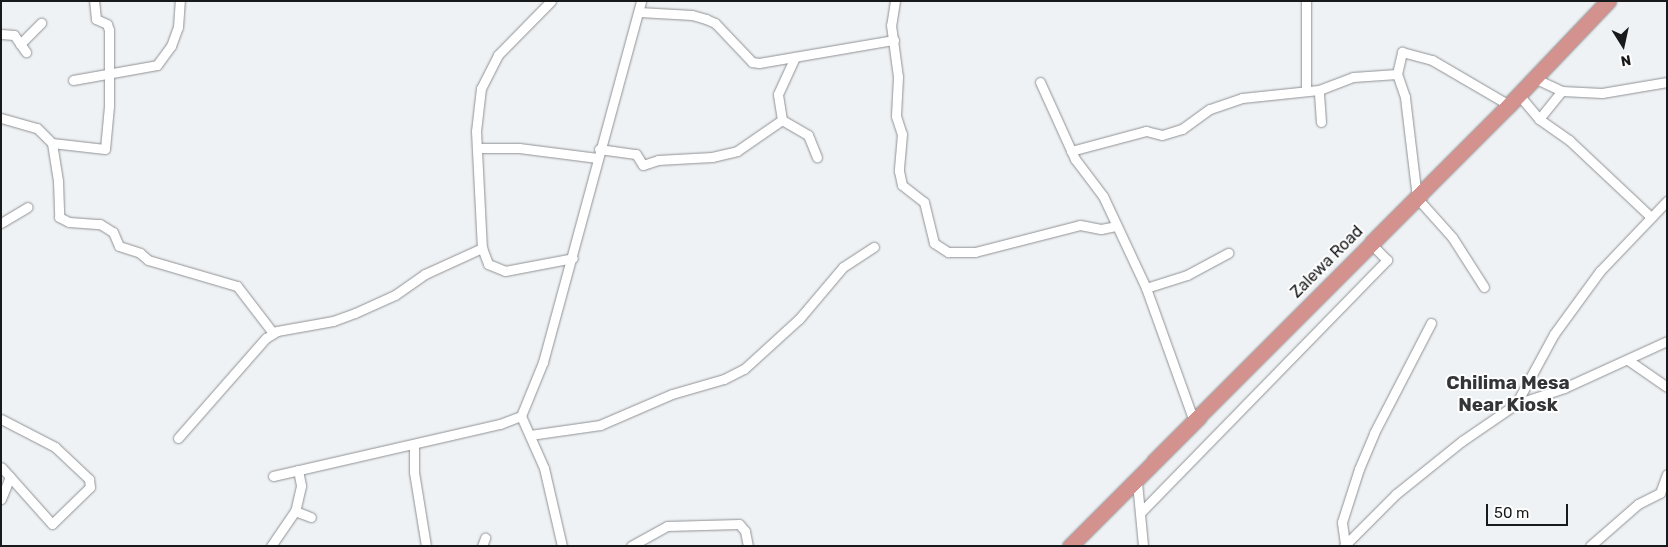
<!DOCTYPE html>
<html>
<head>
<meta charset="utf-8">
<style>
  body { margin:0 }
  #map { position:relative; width:1668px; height:547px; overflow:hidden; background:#eff2f4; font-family:Rubik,sans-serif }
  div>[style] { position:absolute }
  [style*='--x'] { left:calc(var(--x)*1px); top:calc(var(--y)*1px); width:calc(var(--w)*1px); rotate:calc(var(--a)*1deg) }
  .roads { filter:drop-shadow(0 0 1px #8f9194) drop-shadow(0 0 1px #8f9194) }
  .minor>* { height:9px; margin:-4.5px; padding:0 4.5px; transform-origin:4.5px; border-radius:4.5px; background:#fff }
  .trunk>* { height:15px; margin:-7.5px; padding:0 7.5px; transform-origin:7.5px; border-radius:7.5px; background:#d4928e }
  span { translate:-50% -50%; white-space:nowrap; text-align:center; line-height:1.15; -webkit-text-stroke:4px #fff; paint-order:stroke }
  .street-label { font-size:16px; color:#18191a }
  .quarter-label { font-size:19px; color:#333537; font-weight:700 }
  .frame { position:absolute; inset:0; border:2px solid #18191a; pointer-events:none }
  .north { position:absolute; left:1598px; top:20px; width:50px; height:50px; -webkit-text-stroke:4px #fff; paint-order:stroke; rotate:170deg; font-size:14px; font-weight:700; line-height:20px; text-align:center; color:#18191a }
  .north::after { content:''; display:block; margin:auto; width:18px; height:22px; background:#18191a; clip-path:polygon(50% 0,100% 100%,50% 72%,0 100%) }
  .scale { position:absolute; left:1486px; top:504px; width:82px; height:22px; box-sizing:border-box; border:2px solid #18191a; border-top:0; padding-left:6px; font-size:15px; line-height:18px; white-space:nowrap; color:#18191a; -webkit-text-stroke:4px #fff; paint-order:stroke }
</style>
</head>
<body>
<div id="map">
  <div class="roads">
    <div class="minor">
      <div style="--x:551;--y:1;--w:76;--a:134.5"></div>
      <div style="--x:498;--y:55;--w:37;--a:117"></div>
      <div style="--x:481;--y:88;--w:43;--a:96.6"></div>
      <div style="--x:476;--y:131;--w:117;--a:87.1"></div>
      <div style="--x:482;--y:248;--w:17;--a:69"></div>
      <div style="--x:488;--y:264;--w:18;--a:22"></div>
      <div style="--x:505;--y:271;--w:69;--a:-10.8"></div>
      <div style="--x:895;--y:1;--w:24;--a:99"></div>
      <div style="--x:891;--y:25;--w:52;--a:82.3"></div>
      <div style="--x:898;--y:77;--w:39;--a:93"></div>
      <div style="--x:896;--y:116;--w:19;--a:72"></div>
      <div style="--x:902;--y:134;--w:37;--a:95"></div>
      <div style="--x:899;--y:171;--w:14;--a:78"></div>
      <div style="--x:902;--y:185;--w:28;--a:38"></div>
      <div style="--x:924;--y:202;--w:42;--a:76.3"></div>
      <div style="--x:934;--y:243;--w:17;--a:33"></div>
      <div style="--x:948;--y:252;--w:27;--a:0"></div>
      <div style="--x:975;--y:252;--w:108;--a:-14.4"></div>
      <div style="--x:1080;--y:225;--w:21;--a:11"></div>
      <div style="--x:1101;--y:229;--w:16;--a:-11"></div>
      <div style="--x:639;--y:12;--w:53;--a:3.2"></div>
      <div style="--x:692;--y:15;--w:15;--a:16"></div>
      <div style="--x:706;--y:19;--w:10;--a:24"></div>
      <div style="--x:715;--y:23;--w:54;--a:46.5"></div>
      <div style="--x:752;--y:62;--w:7;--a:8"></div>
      <div style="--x:759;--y:63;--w:137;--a:-9.7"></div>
      <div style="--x:1;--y:34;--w:13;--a:4"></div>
      <div style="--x:14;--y:35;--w:21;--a:55"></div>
      <div style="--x:20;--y:44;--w:30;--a:-45"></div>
      <div style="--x:1534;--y:78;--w:31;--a:25"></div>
      <div style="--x:1562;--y:91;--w:40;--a:2.9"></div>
      <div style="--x:1602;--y:93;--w:66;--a:-9.6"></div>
      <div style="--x:73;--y:80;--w:85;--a:-10.1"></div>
      <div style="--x:157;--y:65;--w:24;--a:-54"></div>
      <div style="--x:171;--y:46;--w:20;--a:-70"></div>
      <div style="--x:178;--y:27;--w:26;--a:-86"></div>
      <div style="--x:1040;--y:82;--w:85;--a:65.6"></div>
      <div style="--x:1075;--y:159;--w:46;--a:52.9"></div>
      <div style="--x:1103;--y:196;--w:102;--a:64.9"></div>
      <div style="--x:1146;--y:288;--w:141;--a:70.2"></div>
      <div style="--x:1306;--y:89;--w:88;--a:-90"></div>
      <div style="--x:1519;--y:95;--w:31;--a:50"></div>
      <div style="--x:1539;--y:119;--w:37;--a:35"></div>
      <div style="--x:1569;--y:140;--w:112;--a:43.2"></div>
      <div style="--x:1;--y:118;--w:37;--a:16"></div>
      <div style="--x:37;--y:128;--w:21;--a:45"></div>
      <div style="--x:52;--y:143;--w:38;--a:81"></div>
      <div style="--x:58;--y:181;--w:36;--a:88"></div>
      <div style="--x:59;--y:217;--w:11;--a:27"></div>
      <div style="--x:69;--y:222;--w:31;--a:4"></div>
      <div style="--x:100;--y:224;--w:15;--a:32"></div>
      <div style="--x:113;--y:232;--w:15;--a:67"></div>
      <div style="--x:119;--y:246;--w:22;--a:18"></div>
      <div style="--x:140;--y:253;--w:11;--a:41"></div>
      <div style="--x:148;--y:260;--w:93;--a:16.3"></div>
      <div style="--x:237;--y:286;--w:59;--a:52.5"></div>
      <div style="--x:1539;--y:119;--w:36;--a:-51"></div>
      <div style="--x:782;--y:120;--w:30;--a:30"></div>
      <div style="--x:808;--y:135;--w:24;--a:68"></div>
      <div style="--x:1321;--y:122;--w:32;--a:-94"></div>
      <div style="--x:1319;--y:90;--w:36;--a:-21"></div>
      <div style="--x:1353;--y:77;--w:44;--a:-3.9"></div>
      <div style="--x:52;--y:143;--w:53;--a:6.5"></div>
      <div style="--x:105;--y:149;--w:43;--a:-84.7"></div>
      <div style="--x:109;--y:106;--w:76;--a:-90"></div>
      <div style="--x:109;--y:30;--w:6;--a:-108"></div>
      <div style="--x:107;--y:24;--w:12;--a:-156"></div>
      <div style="--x:96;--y:19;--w:18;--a:-96"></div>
      <div style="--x:477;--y:148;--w:42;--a:0"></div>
      <div style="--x:519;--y:148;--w:79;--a:7.3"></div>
      <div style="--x:599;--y:149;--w:37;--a:8"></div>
      <div style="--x:636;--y:154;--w:13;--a:58"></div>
      <div style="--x:643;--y:165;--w:16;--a:-18"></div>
      <div style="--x:658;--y:160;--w:54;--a:-3.2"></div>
      <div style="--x:712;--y:157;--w:26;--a:-13"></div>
      <div style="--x:737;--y:151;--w:55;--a:-34.6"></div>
      <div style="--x:782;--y:120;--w:26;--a:-99"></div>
      <div style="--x:778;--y:94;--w:41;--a:-65.3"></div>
      <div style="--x:1071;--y:151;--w:78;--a:-14.9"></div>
      <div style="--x:1146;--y:131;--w:16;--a:14"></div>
      <div style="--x:1162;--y:135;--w:21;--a:-17"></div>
      <div style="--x:1182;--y:129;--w:34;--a:-36"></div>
      <div style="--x:1210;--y:109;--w:34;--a:-19"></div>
      <div style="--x:1242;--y:98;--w:77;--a:-5.9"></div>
      <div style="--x:1;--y:223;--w:31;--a:-31"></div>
      <div style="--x:1484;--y:287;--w:59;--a:-122.6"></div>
      <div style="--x:1452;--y:237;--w:52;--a:-131.9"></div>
      <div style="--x:1417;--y:198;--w:102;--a:-96.8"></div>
      <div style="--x:1405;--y:97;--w:24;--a:-109"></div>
      <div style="--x:1397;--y:74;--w:23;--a:-77"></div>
      <div style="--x:1402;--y:52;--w:31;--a:15"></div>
      <div style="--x:1432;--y:60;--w:89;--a:30.3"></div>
      <div style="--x:1146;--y:288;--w:43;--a:-17.6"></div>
      <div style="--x:1187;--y:275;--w:47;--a:-28.2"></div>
      <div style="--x:1628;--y:360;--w:47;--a:34.7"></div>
      <div style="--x:1516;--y:404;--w:80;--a:-61.5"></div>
      <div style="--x:1554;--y:334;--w:78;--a:-53.9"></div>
      <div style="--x:1600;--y:271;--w:97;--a:-46.3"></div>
      <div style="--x:1;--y:419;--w:61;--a:27.4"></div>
      <div style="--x:55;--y:447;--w:47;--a:43.3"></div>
      <div style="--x:89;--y:479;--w:8;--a:83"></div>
      <div style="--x:90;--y:487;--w:53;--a:135.8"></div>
      <div style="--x:52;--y:524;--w:76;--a:-131.8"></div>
      <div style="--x:530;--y:435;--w:71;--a:-8.1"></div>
      <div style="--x:600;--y:425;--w:78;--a:-23.3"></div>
      <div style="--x:672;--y:394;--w:54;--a:-16.1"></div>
      <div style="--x:724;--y:379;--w:22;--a:-27"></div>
      <div style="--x:744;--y:369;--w:74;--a:-42.3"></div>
      <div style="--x:799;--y:319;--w:68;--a:-49.8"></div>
      <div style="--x:843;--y:267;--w:37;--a:-33"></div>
      <div style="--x:178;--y:438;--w:133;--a:-48.7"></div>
      <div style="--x:266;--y:338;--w:13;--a:-32"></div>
      <div style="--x:277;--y:331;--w:57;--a:-10.1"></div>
      <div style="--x:333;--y:321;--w:23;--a:-20"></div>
      <div style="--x:355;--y:313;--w:44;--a:-24.2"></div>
      <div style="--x:395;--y:295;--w:37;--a:-35"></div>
      <div style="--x:425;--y:274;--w:63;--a:-24.5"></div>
      <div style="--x:414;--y:444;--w:28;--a:90"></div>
      <div style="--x:414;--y:472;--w:75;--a:80.8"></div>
      <div style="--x:298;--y:470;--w:16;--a:79"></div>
      <div style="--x:301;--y:486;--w:26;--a:103"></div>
      <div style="--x:295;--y:511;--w:17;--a:21"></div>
      <div style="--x:273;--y:476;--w:233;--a:-12.9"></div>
      <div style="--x:500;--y:424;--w:22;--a:-21"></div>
      <div style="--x:1137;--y:482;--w:64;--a:84.6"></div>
      <div style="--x:1;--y:499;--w:24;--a:-68"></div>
      <div style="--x:1140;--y:513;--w:354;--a:-45.7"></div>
      <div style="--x:1387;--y:260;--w:24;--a:-135"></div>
      <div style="--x:1345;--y:544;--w:22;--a:-98"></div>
      <div style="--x:1342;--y:522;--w:56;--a:-72.2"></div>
      <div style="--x:1359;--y:469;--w:39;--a:-67"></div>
      <div style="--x:1374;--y:433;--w:124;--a:-62.6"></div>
      <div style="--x:271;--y:546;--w:42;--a:-55.6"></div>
      <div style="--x:482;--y:546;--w:9;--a:-69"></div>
      <div style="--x:562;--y:546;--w:80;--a:-103"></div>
      <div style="--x:544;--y:468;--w:57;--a:-113.9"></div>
      <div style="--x:521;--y:416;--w:58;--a:-67.8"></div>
      <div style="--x:543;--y:362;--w:374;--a:-74.8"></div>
      <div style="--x:631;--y:546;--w:41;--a:-29.1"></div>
      <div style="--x:667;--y:526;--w:72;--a:-1.6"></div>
      <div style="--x:739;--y:524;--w:9;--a:49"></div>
      <div style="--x:745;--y:531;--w:15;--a:79"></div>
      <div style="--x:1344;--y:546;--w:74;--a:-45"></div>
      <div style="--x:1396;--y:494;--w:85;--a:-38.8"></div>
      <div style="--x:1462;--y:441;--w:65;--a:-34.4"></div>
      <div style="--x:1516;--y:404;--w:51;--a:-18.4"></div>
      <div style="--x:1564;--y:388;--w:113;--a:-24.5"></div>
      <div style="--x:1590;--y:546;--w:64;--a:-41.2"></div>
      <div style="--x:1638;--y:504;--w:25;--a:-27"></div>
      <div style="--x:1660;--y:493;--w:20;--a:-70"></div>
    </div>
    <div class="trunk">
      <div style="--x:1070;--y:546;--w:622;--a:-45.13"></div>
      <div style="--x:1509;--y:105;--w:144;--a:-46.4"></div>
    </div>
  </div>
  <div class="street-label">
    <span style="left:1327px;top:262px;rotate:-45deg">Zalewa Road</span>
  </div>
  <div class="quarter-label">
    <span style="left:1508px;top:394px">Chilima Mesa<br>Near Kiosk</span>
  </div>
  <div class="frame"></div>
  <div class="north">N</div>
  <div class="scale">50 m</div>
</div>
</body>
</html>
